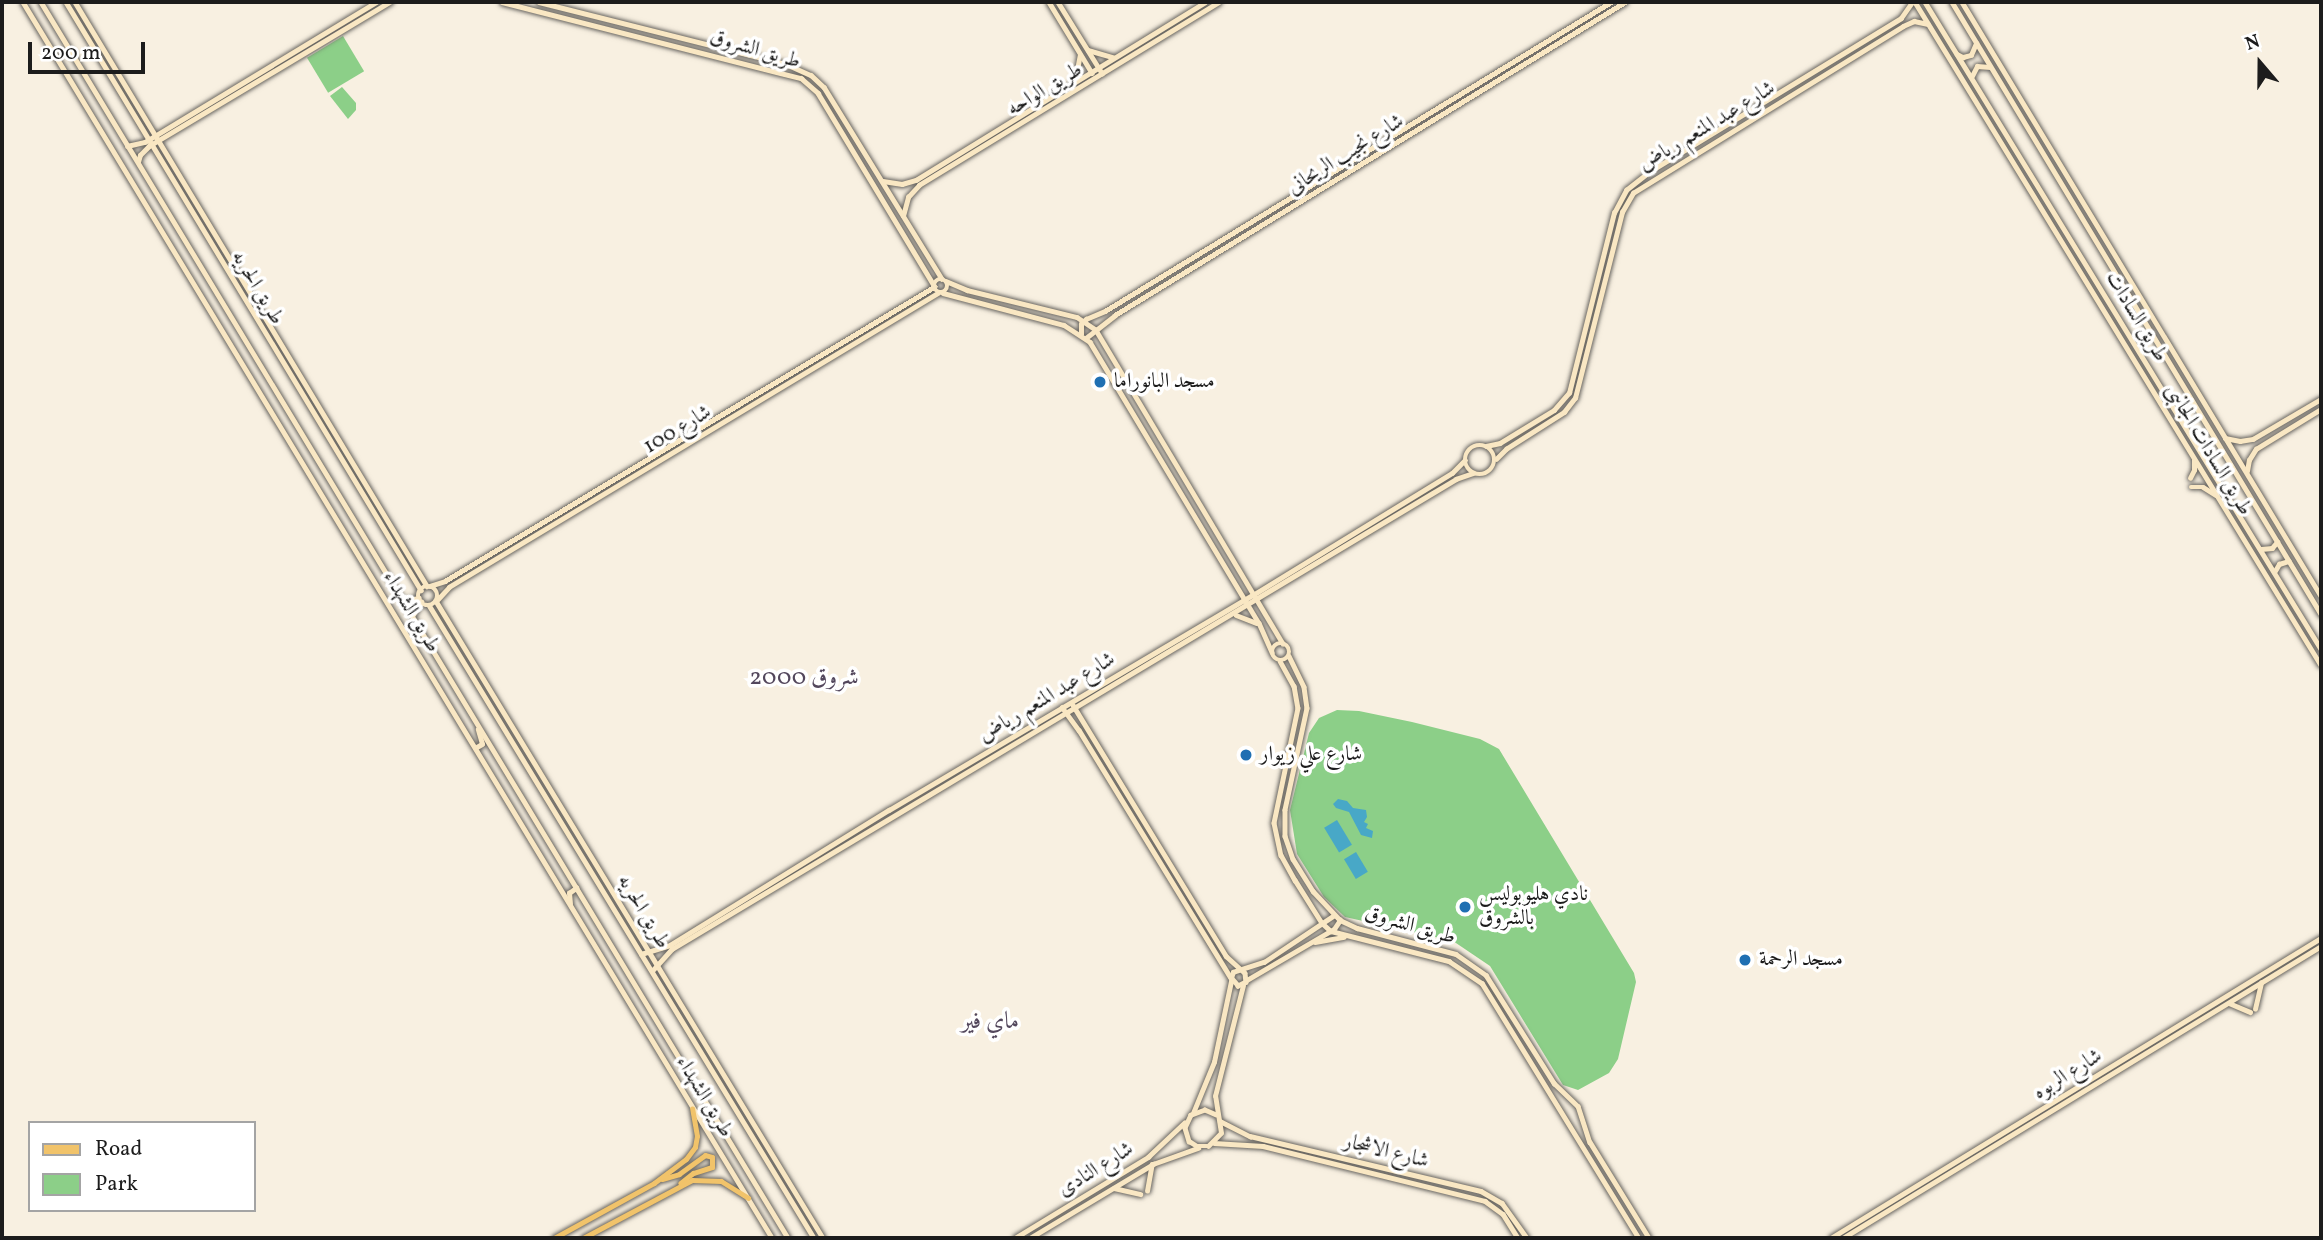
<!DOCTYPE html>
<html>
<head>
<meta charset="utf-8">
<style>
  body { margin:0 }
  #map { position:relative; width:2323px; height:1240px; overflow:hidden; background:#f8f0e1; font-family:Vollkorn,Amiri,serif }
  div>[style] { position:absolute }
  [style*='--x'] { left:calc(var(--x)*1px); top:calc(var(--y)*1px); width:calc(var(--w)*1px); rotate:calc(var(--a)*1deg) }
  .green>* { inset:0; background:#8ccf88; transform-origin:0 0 }
  .water>* { inset:0; background:#48a8c7; transform-origin:0 0 }
  .roads { filter:drop-shadow(0 0 2px #696661) drop-shadow(0 0 2px #696661) }
  .secondary>* { height:4.5px; margin:-2.25px; padding:0 2.25px; transform-origin:2.25px; border-radius:2.25px; background:#f9e7c3 }
  .secondary>.ring { margin:-2.25px; padding:0; box-sizing:content-box; background:none; border:4.5px solid #f9e7c3; border-radius:50% }
  .primary>* { height:5px; margin:-2.5px; padding:0 2.5px; transform-origin:2.5px; border-radius:2.5px; background:#f1c36a }
  .dots>* { width:19px; height:19px; translate:-50% -50%; box-sizing:border-box; border:4px solid #fff; border-radius:50% }
  span { translate:-50% -50%; white-space:nowrap; text-align:center; line-height:1.15; -webkit-text-stroke:7px #fff; paint-order:stroke }
  .street-label { font-size:21px; color:#1c1c1c }
  .poi-label { font-size:21px; color:#1c1c1c }
  .left { translate:0 -50%; text-align:left }
  .quarter-label { font-size:24px; color:#53475c }
  .frame { position:absolute; inset:0; border:4px solid #1c1c1c; pointer-events:none }
  .legend { position:absolute; left:28px; top:1121px; width:228px; height:91px; box-sizing:border-box; background:#fff; border:2px solid #a4a4a4; margin:0; padding:9px 12px; list-style:none; font-size:21px; color:#1c1c1c }
  .legend li { display:flex; align-items:center; gap:14px; height:35px }
  .legend b { width:35px; border:2px solid #a4a4a4 }
  .north { position:absolute; left:2225px; top:28px; width:70px; height:70px; -webkit-text-stroke:5px #fff; paint-order:stroke; rotate:340deg; font-size:19px; font-weight:700; line-height:28px; text-align:center; color:#1c1c1c }
  .north::after { content:''; display:block; margin:auto; width:24px; height:32px; background:#1c1c1c; clip-path:polygon(50% 0,100% 100%,50% 72%,0 100%) }
  .scale { position:absolute; left:28px; top:42px; width:117px; height:32px; box-sizing:border-box; border:4px solid #1c1c1c; border-top:0; padding-left:9px; font-size:21px; line-height:24px; white-space:nowrap; color:#1c1c1c; -webkit-text-stroke:5px #fff; paint-order:stroke }
</style>
</head>
<body>
<div id="map">
  <div class="green">
    <div style="left:343px;top:36px;width:41px;height:42px;rotate:59deg"></div>
    <div style="clip-path:polygon(342px 87px,356px 103px,356px 110px,348px 119px,330px 96px)"></div>
    <div style="clip-path:polygon(1337px 710px,1359px 711px,1412px 722px,1480px 739px,1499px 749px,1634px 973px,1636px 982px,1618px 1059px,1609px 1073px,1578px 1090px,1563px 1085px,1490px 966px,1453px 941px,1345px 917px,1324px 897px,1297px 854px,1290px 810px,1309px 733px,1319px 718px)"></div>
  </div>
  <div class="water">
    <div style="clip-path:polygon(1338px 799px,1347px 801px,1353px 808px,1366px 810px,1367px 817px,1364px 822px,1368px 824px,1366px 828px,1373px 831px,1372px 838px,1361px 835px,1349px 812px,1336px 808px,1333px 804px)"></div>
    <div style="left:1337px;top:820px;width:29px;height:15px;rotate:59deg"></div>
    <div style="left:1356px;top:852px;width:23px;height:14px;rotate:59deg"></div>
  </div>
  <div class="roads">
    <div class="secondary">
      <div style="--x:23;--y:2;--w:1445;--a:58.78"></div>
      <div style="--x:41;--y:2;--w:1444;--a:58.85"></div>
      <div style="--x:66;--y:2;--w:687;--a:58.88"></div>
      <div style="--x:75;--y:2;--w:682;--a:58.92"></div>
      <div style="--x:502;--y:2;--w:309;--a:14.3"></div>
      <div style="--x:801;--y:78;--w:23;--a:41"></div>
      <div style="--x:818;--y:93;--w:224;--a:58.9"></div>
      <div style="--x:539;--y:2;--w:255;--a:14.1"></div>
      <div style="--x:786;--y:64;--w:27;--a:24"></div>
      <div style="--x:811;--y:75;--w:18;--a:43"></div>
      <div style="--x:824;--y:87;--w:225;--a:58.4"></div>
      <div style="--x:1049;--y:2;--w:83;--a:58.8"></div>
      <div style="--x:1058;--y:2;--w:84;--a:58.2"></div>
      <div style="--x:1915;--y:2;--w:777;--a:58.52"></div>
      <div style="--x:1925;--y:2;--w:759;--a:58.53"></div>
      <div style="--x:1952;--y:2;--w:715;--a:58.91"></div>
      <div style="--x:1962;--y:2;--w:694;--a:58.85"></div>
      <div style="--x:1088;--y:50;--w:26;--a:16"></div>
      <div style="--x:1957;--y:54;--w:7;--a:27"></div>
      <div style="--x:1963;--y:57;--w:8;--a:-14"></div>
      <div style="--x:1971;--y:55;--w:13;--a:-67"></div>
      <div style="--x:1972;--y:76;--w:11;--a:-63"></div>
      <div style="--x:1977;--y:66;--w:13;--a:4"></div>
      <div style="--x:1075;--y:80;--w:25;--a:-79"></div>
      <div style="--x:127;--y:146;--w:18;--a:-13"></div>
      <div style="--x:145;--y:142;--w:270;--a:-31.2"></div>
      <div style="--x:138;--y:162;--w:7;--a:-74"></div>
      <div style="--x:140;--y:155;--w:13;--a:-45"></div>
      <div style="--x:149;--y:146;--w:281;--a:-30.9"></div>
      <div style="--x:883;--y:181;--w:19;--a:9"></div>
      <div style="--x:902;--y:184;--w:15;--a:-16"></div>
      <div style="--x:916;--y:180;--w:339;--a:-31.6"></div>
      <div style="--x:903;--y:216;--w:20;--a:-75"></div>
      <div style="--x:908;--y:197;--w:16;--a:-47"></div>
      <div style="--x:919;--y:185;--w:351;--a:-31.4"></div>
      <div class="ring" style="left:934px;top:279px;width:9.5px;height:9.5px"></div>
      <div style="--x:946;--y:281;--w:23;--a:23"></div>
      <div style="--x:967;--y:290;--w:113;--a:13.8"></div>
      <div style="--x:1077;--y:317;--w:23;--a:34"></div>
      <div style="--x:1096;--y:330;--w:365;--a:59.2"></div>
      <div style="--x:943;--y:293;--w:125;--a:14.8"></div>
      <div style="--x:1064;--y:325;--w:31;--a:33"></div>
      <div style="--x:1090;--y:342;--w:328;--a:59"></div>
      <div style="--x:1259;--y:623;--w:32;--a:66"></div>
      <div style="--x:1081;--y:334;--w:10;--a:-90"></div>
      <div style="--x:1081;--y:324;--w:7;--a:-45"></div>
      <div style="--x:1086;--y:319;--w:21;--a:-23"></div>
      <div style="--x:1105;--y:311;--w:593;--a:-31.41"></div>
      <div style="--x:1086;--y:338;--w:37;--a:-38"></div>
      <div style="--x:1115;--y:315;--w:598;--a:-31.54"></div>
      <div style="--x:2225;--y:438;--w:15;--a:11"></div>
      <div style="--x:2240;--y:441;--w:13;--a:-9"></div>
      <div style="--x:2253;--y:439;--w:79;--a:-30.5"></div>
      <div class="ring" style="left:1465px;top:445px;width:25.5px;height:25.5px"></div>
      <div style="--x:1486;--y:446;--w:14;--a:-12"></div>
      <div style="--x:1500;--y:443;--w:63;--a:-31.4"></div>
      <div style="--x:1554;--y:410;--w:23;--a:-49"></div>
      <div style="--x:1569;--y:393;--w:186;--a:-76"></div>
      <div style="--x:1614;--y:213;--w:26;--a:-62"></div>
      <div style="--x:1626;--y:190;--w:29;--a:-38"></div>
      <div style="--x:1649;--y:172;--w:295;--a:-31.4"></div>
      <div style="--x:1901;--y:18;--w:19;--a:-55"></div>
      <div style="--x:1496;--y:459;--w:14;--a:-45"></div>
      <div style="--x:1506;--y:449;--w:69;--a:-32.5"></div>
      <div style="--x:1564;--y:412;--w:18;--a:-52"></div>
      <div style="--x:1575;--y:398;--w:192;--a:-75.8"></div>
      <div style="--x:1622;--y:212;--w:22;--a:-60"></div>
      <div style="--x:1633;--y:193;--w:317;--a:-31.7"></div>
      <div style="--x:1903;--y:26;--w:12;--a:-24"></div>
      <div style="--x:1914;--y:21;--w:14;--a:12"></div>
      <div style="--x:2247;--y:471;--w:11;--a:-80"></div>
      <div style="--x:2249;--y:460;--w:13;--a:-58"></div>
      <div style="--x:2256;--y:449;--w:76;--a:-31.6"></div>
      <div style="--x:2190;--y:478;--w:9;--a:-63"></div>
      <div style="--x:2194;--y:470;--w:10;--a:-90"></div>
      <div style="--x:2191;--y:487;--w:12;--a:0"></div>
      <div style="--x:2203;--y:487;--w:15;--a:32"></div>
      <div style="--x:2261;--y:549;--w:11;--a:-5"></div>
      <div style="--x:2272;--y:548;--w:8;--a:-50"></div>
      <div style="--x:2275;--y:571;--w:8;--a:-60"></div>
      <div style="--x:2279;--y:564;--w:10;--a:-17"></div>
      <div style="--x:430;--y:586;--w:16;--a:-18"></div>
      <div style="--x:445;--y:581;--w:571;--a:-31.02"></div>
      <div class="ring" style="left:418px;top:586px;width:15.5px;height:15.5px"></div>
      <div style="--x:438;--y:599;--w:16;--a:-47"></div>
      <div style="--x:449;--y:587;--w:571;--a:-31.02"></div>
      <div style="--x:403;--y:601;--w:16;--a:-11"></div>
      <div style="--x:436;--y:601;--w:745;--a:58.72"></div>
      <div style="--x:429;--y:605;--w:741;--a:58.69"></div>
      <div style="--x:1236;--y:615;--w:22;--a:21"></div>
      <div style="--x:412;--y:616;--w:17;--a:-57"></div>
      <div class="ring" style="left:1272px;top:643px;width:13.5px;height:13.5px"></div>
      <div style="--x:1289;--y:656;--w:34;--a:64"></div>
      <div style="--x:1304;--y:687;--w:21;--a:82"></div>
      <div style="--x:1307;--y:708;--w:104;--a:102.2"></div>
      <div style="--x:1285;--y:810;--w:26;--a:90"></div>
      <div style="--x:1285;--y:836;--w:24;--a:71"></div>
      <div style="--x:1293;--y:859;--w:38;--a:58"></div>
      <div style="--x:1313;--y:891;--w:40;--a:47"></div>
      <div style="--x:1340;--y:920;--w:19;--a:25"></div>
      <div style="--x:1357;--y:928;--w:102;--a:14.7"></div>
      <div style="--x:1456;--y:954;--w:37;--a:35"></div>
      <div style="--x:1486;--y:975;--w:128;--a:57.8"></div>
      <div style="--x:1554;--y:1083;--w:33;--a:44"></div>
      <div style="--x:1578;--y:1106;--w:38;--a:72"></div>
      <div style="--x:1590;--y:1142;--w:113;--a:58.4"></div>
      <div style="--x:1280;--y:661;--w:29;--a:61"></div>
      <div style="--x:1294;--y:686;--w:22;--a:80"></div>
      <div style="--x:1298;--y:708;--w:117;--a:101.8"></div>
      <div style="--x:1274;--y:823;--w:33;--a:78"></div>
      <div style="--x:1281;--y:855;--w:29;--a:61"></div>
      <div style="--x:1295;--y:880;--w:51;--a:57.9"></div>
      <div style="--x:1322;--y:923;--w:12;--a:42"></div>
      <div style="--x:1331;--y:931;--w:122;--a:14.3"></div>
      <div style="--x:1449;--y:961;--w:40;--a:34"></div>
      <div style="--x:1482;--y:983;--w:299;--a:58.4"></div>
      <div style="--x:1073;--y:705;--w:294;--a:58.6"></div>
      <div style="--x:1226;--y:956;--w:25;--a:42"></div>
      <div style="--x:1245;--y:973;--w:9;--a:84"></div>
      <div style="--x:1246;--y:982;--w:9;--a:153"></div>
      <div style="--x:1238;--y:986;--w:11;--a:-131"></div>
      <div style="--x:1231;--y:978;--w:6;--a:-72"></div>
      <div style="--x:1233;--y:972;--w:6;--a:-18"></div>
      <div style="--x:1062;--y:707;--w:29;--a:54"></div>
      <div style="--x:1079;--y:730;--w:291;--a:58.5"></div>
      <div style="--x:475;--y:748;--w:8;--a:-30"></div>
      <div style="--x:482;--y:744;--w:15;--a:-106"></div>
      <div style="--x:570;--y:904;--w:11;--a:-95"></div>
      <div style="--x:569;--y:893;--w:9;--a:-36"></div>
      <div style="--x:1315;--y:942;--w:29;--a:-10"></div>
      <div style="--x:641;--y:954;--w:30;--a:-17"></div>
      <div style="--x:670;--y:945;--w:257;--a:-31.7"></div>
      <div style="--x:889;--y:810;--w:423;--a:-30.6"></div>
      <div style="--x:1253;--y:595;--w:233;--a:-31.5"></div>
      <div style="--x:1452;--y:473;--w:18;--a:-45"></div>
      <div style="--x:1242;--y:969;--w:23;--a:-18"></div>
      <div style="--x:1264;--y:962;--w:83;--a:-33.7"></div>
      <div style="--x:652;--y:971;--w:30;--a:-48"></div>
      <div style="--x:672;--y:949;--w:914;--a:-30.94"></div>
      <div style="--x:1456;--y:479;--w:18;--a:-19"></div>
      <div style="--x:1247;--y:980;--w:101;--a:-30.4"></div>
      <div style="--x:1334;--y:929;--w:11;--a:-56"></div>
      <div style="--x:2229;--y:1003;--w:23;--a:23"></div>
      <div style="--x:2255;--y:1009;--w:27;--a:-77"></div>
      <div style="--x:1193;--y:1113;--w:55;--a:-67.6"></div>
      <div style="--x:1214;--y:1062;--w:83;--a:-78.1"></div>
      <div style="--x:1216;--y:1115;--w:12;--a:-156"></div>
      <div style="--x:1205;--y:1110;--w:15;--a:160"></div>
      <div style="--x:1191;--y:1115;--w:14;--a:115"></div>
      <div style="--x:1185;--y:1128;--w:14;--a:73"></div>
      <div style="--x:1189;--y:1141;--w:9;--a:32"></div>
      <div style="--x:1197;--y:1146;--w:11;--a:0"></div>
      <div style="--x:1208;--y:1146;--w:18;--a:-45"></div>
      <div style="--x:1221;--y:1133;--w:37;--a:-99"></div>
      <div style="--x:1215;--y:1096;--w:114;--a:-75.8"></div>
      <div style="--x:1220;--y:1121;--w:34;--a:27"></div>
      <div style="--x:1250;--y:1136;--w:237;--a:13.4"></div>
      <div style="--x:1481;--y:1191;--w:24;--a:30"></div>
      <div style="--x:1502;--y:1203;--w:43;--a:54.5"></div>
      <div style="--x:1214;--y:1143;--w:49;--a:3.5"></div>
      <div style="--x:1263;--y:1146;--w:229;--a:13.9"></div>
      <div style="--x:1485;--y:1201;--w:22;--a:36"></div>
      <div style="--x:1503;--y:1214;--w:28;--a:58"></div>
      <div style="--x:1114;--y:1188;--w:27;--a:13"></div>
      <div style="--x:1147;--y:1191;--w:27;--a:-80"></div>
      <div style="--x:1015;--y:1238;--w:156;--a:-31.3"></div>
      <div style="--x:1148;--y:1157;--w:50;--a:-43.4"></div>
      <div style="--x:1030;--y:1238;--w:144;--a:-31"></div>
      <div style="--x:1153;--y:1164;--w:48;--a:-19.6"></div>
      <div style="--x:1831;--y:1238;--w:575;--a:-31.48"></div>
      <div style="--x:1843;--y:1238;--w:560;--a:-31.42"></div>
    </div>
    <div class="primary">
      <div style="--x:662;--y:1179;--w:18;--a:-16"></div>
      <div style="--x:679;--y:1174;--w:32;--a:-36"></div>
      <div style="--x:705;--y:1155;--w:7;--a:16"></div>
      <div style="--x:712;--y:1157;--w:10;--a:90"></div>
      <div style="--x:712;--y:1167;--w:20;--a:162"></div>
      <div style="--x:693;--y:1173;--w:16;--a:142"></div>
      <div style="--x:554;--y:1238;--w:114;--a:-28.8"></div>
      <div style="--x:654;--y:1183;--w:40;--a:-37"></div>
      <div style="--x:686;--y:1159;--w:15;--a:-53"></div>
      <div style="--x:695;--y:1147;--w:11;--a:-80"></div>
      <div style="--x:697;--y:1136;--w:28;--a:-100"></div>
      <div style="--x:583;--y:1238;--w:123;--a:-28"></div>
      <div style="--x:692;--y:1180;--w:29;--a:2"></div>
      <div style="--x:721;--y:1181;--w:32;--a:32"></div>
    </div>
  </div>
  <div class="dots">
    <div style="left:1100px;top:382px;background:#1f6fb2"></div>
    <div style="left:1246px;top:755px;background:#1f6fb2"></div>
    <div style="left:1465px;top:907px;background:#1f6fb2"></div>
    <div style="left:1745px;top:960px;background:#1f6fb2"></div>
  </div>
  <div class="street-label">
    <span style="left:755px;top:50px;rotate:16deg">طريق الشروق</span>
    <span style="left:1045px;top:90px;rotate:-31deg">طريق الواحه</span>
    <span style="left:1707px;top:127px;rotate:-31deg">شارع عبد المنعم رياض</span>
    <span style="left:1346px;top:155px;rotate:-32deg">شارع نجيب الريحانى</span>
    <span style="left:257px;top:288px;rotate:59deg">طريق الحريه</span>
    <span style="left:2136px;top:317px;rotate:59deg">طريق السادات</span>
    <span style="left:678px;top:430px;rotate:-31deg">شارع 100</span>
    <span style="left:2208px;top:450px;rotate:59deg">طريق السادات الجانبى</span>
    <span style="left:411px;top:612px;rotate:59deg">طريق الشهداء</span>
    <span style="left:1047px;top:698px;rotate:-31deg">شارع عبد المنعم رياض</span>
    <span style="left:643px;top:912px;rotate:59deg">طريق الحريه</span>
    <span style="left:1410px;top:926px;rotate:16deg">طريق الشروق</span>
    <span style="left:2068px;top:1075px;rotate:-32deg">شارع الربوه</span>
    <span style="left:704px;top:1097px;rotate:59deg">طريق الشهداء</span>
    <span style="left:1386px;top:1152px;rotate:14deg">شارع الاشجار</span>
    <span style="left:1096px;top:1170px;rotate:-32deg">شارع النادى</span>
  </div>
  <div class="poi-label">
    <span class="left" style="left:1114px;top:382px">مسجد البانوراما</span>
    <span class="left" style="left:1260px;top:755px">شارع علي زيوار</span>
    <span class="left" style="left:1479px;top:907px">نادي هليوبوليس<br>بالشروق</span>
    <span class="left" style="left:1759px;top:960px">مسجد الرحمة</span>
  </div>
  <div class="quarter-label">
    <span style="left:804px;top:679px">شروق 2000</span>
    <span style="left:990px;top:1023px">ماي فير</span>
  </div>
  <div class="frame"></div>
  <ul class="legend">
  <li><b style="height:9px;background:#f1c36a"></b>Road</li>
  <li><b style="height:19px;background:#8ccf88"></b>Park</li>
  </ul>
  <div class="north">N</div>
  <div class="scale">200 m</div>
</div>
</body>
</html>
